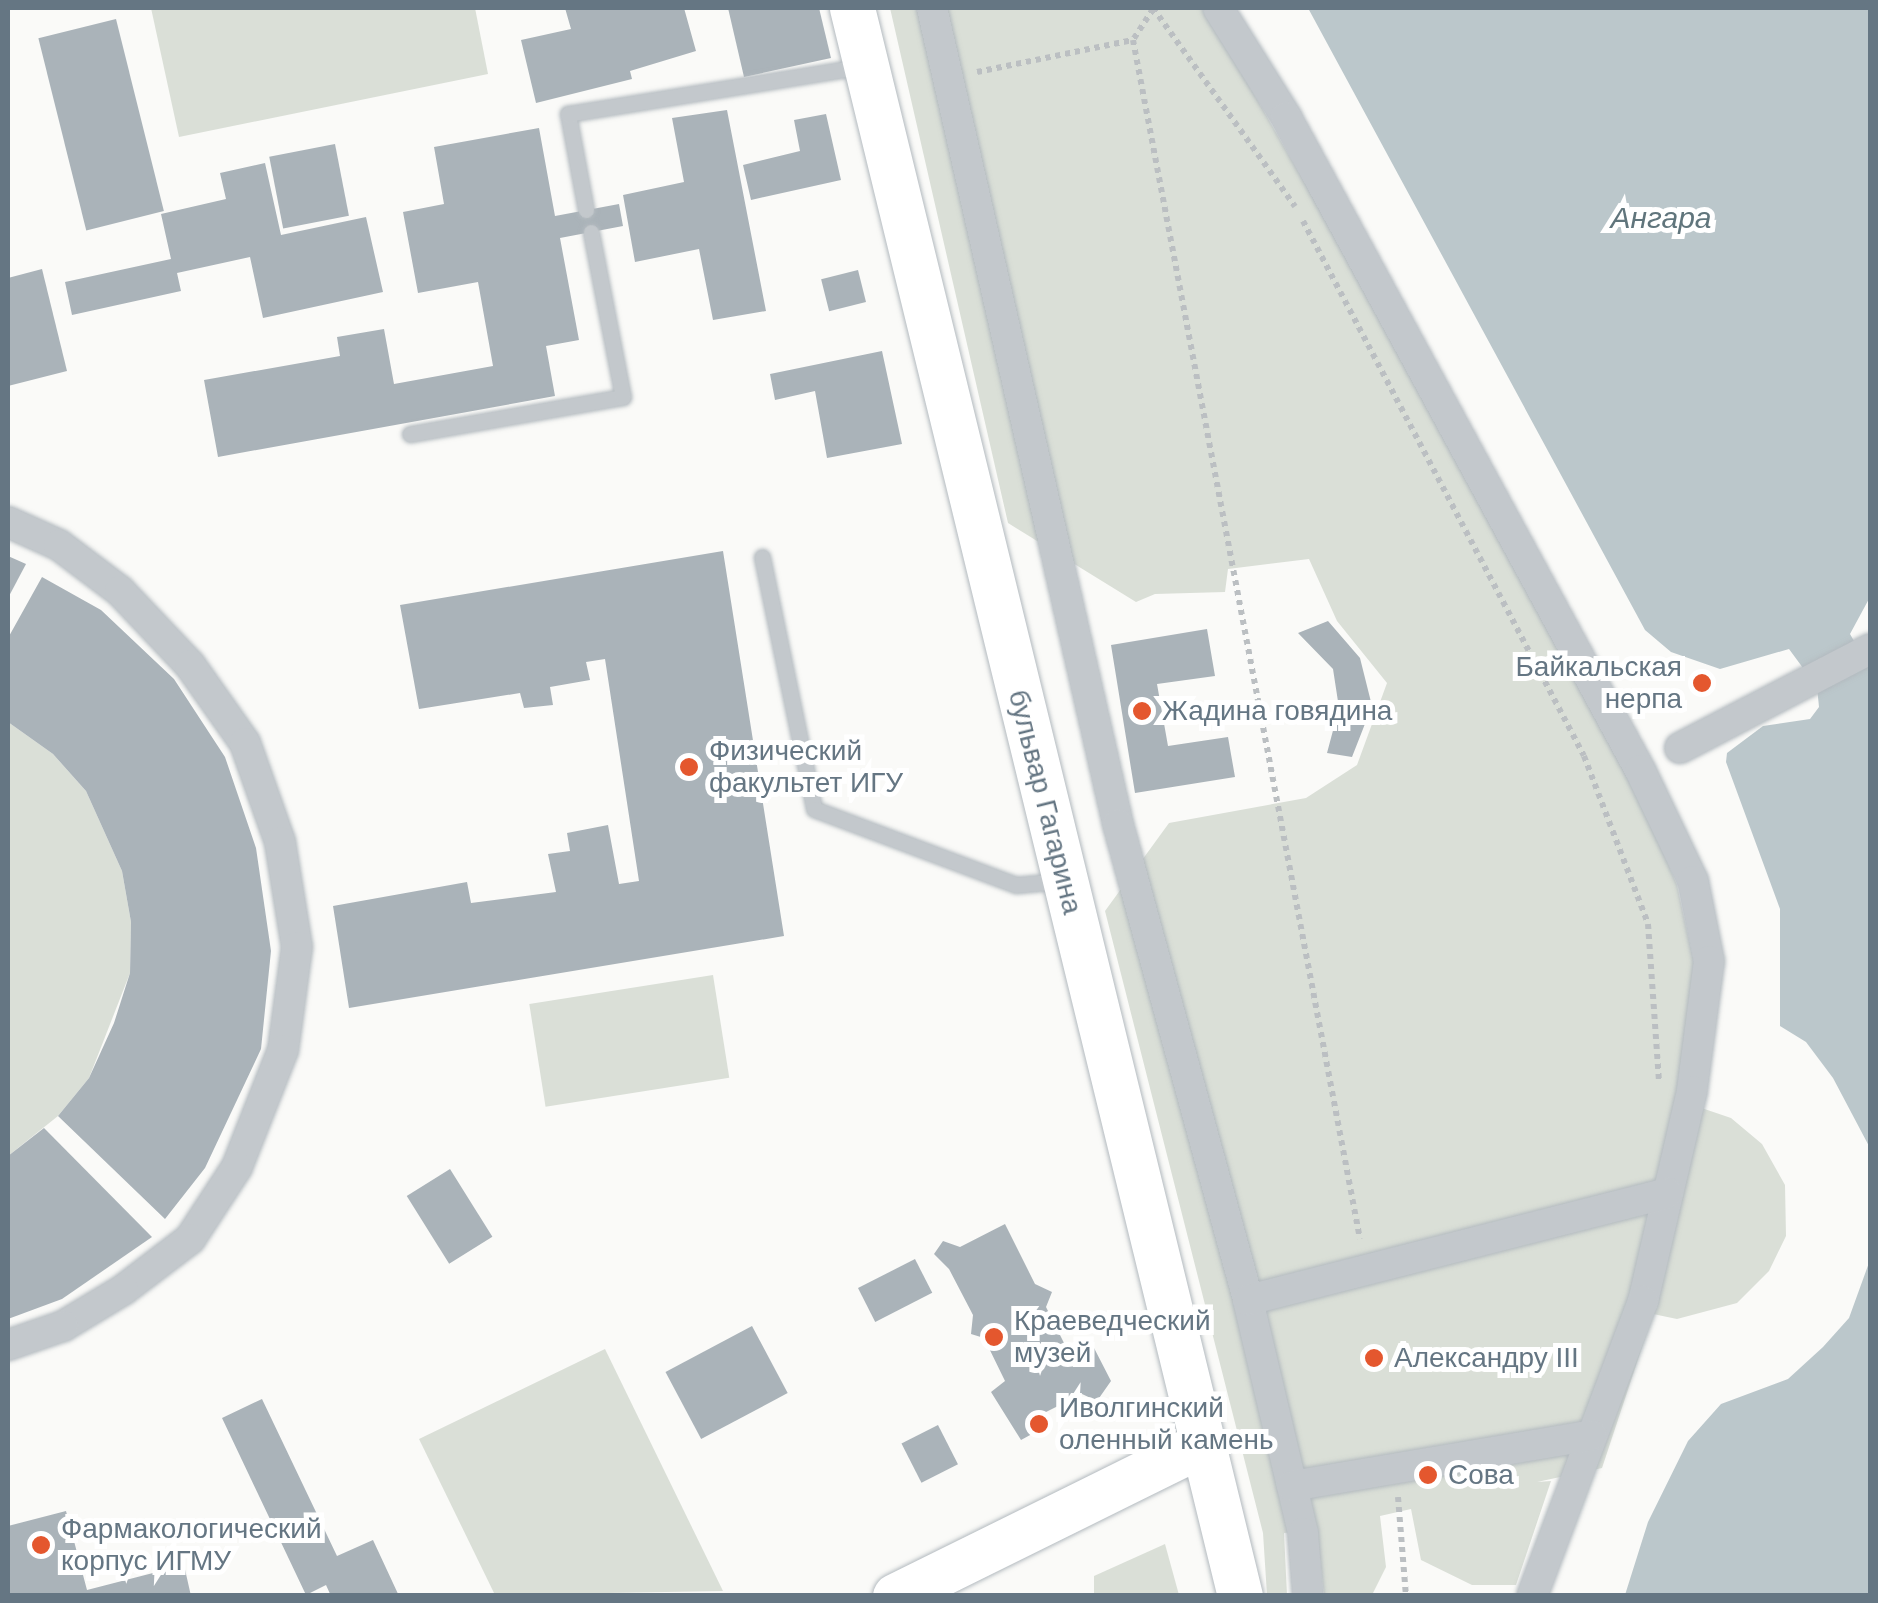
<!DOCTYPE html>
<html>
<head>
<meta charset="utf-8">
<style>
  body { margin:0 }
  #map { position:relative; width:1878px; height:1603px; overflow:hidden; background:#fafaf8; font-family:Arial,sans-serif }
  div>[style] { position:absolute }
  [style*='--x'] { left:calc(var(--x)*1px); top:calc(var(--y)*1px); width:calc(var(--w)*1px); rotate:calc(var(--a)*1deg) }
  .green>* { inset:0; background:#dadfd7; transform-origin:0 0 }
  .water>* { inset:0; background:#bbc7cb }
  .building>* { inset:0; background:#aab3b9; transform-origin:0 0 }
  .path>* { height:6px; margin-top:-3px; transform-origin:0; background:repeating-linear-gradient(90deg,#bbbfc2 0 5px,transparent 0 10px) }
  .roads { filter:drop-shadow(0 0 2px #b3babf) drop-shadow(0 0 2px #b3babf) }
  .lane>* { height:15px; margin:-7.5px; padding:0 7.5px; transform-origin:7.5px; border-radius:7.5px; background:#c3c8cc }
  .street>* { height:30px; margin:-15px; padding:0 15px; transform-origin:15px; border-radius:15px; background:#c3c8cc }
  .secondary>* { height:45px; margin:-22.5px; padding:0 22.5px; transform-origin:22.5px; border-radius:22.5px; background:#fff }
  .dots>* { width:28px; height:28px; translate:-50% -50%; box-sizing:border-box; border:5px solid #fff; border-radius:50% }
  span { translate:-50% -50%; white-space:nowrap; text-align:center; line-height:1.15; -webkit-text-stroke:10px #fff; paint-order:stroke }
  .poi-label { font-size:28px; color:#657683 }
  .right { translate:-100% -50%; text-align:right }
  .left { translate:0 -50%; text-align:left }
  .street-label { font-size:28px; color:#657683 }
  .water-label { font-size:30px; color:#60757c; font-style:italic }
  .frame { position:absolute; inset:0; border:10px solid #657683; pointer-events:none }
</style>
</head>
<body>
<div id="map">
  <div class="green">
    <div style="clip-path:polygon(151px 8px,475px 8px,488px 74px,179px 137px)"></div>
    <div style="clip-path:polygon(890px 8px,1205px 8px,1430px 403px,1638px 792px,1677px 885px,1698px 981px,1678px 1100px,1731px 1118px,1762px 1144px,1785px 1185px,1786px 1236px,1769px 1271px,1737px 1303px,1677px 1319px,1653px 1314px,1602px 1468px,1537px 1482px,1551px 1481px,1516px 1585px,1472px 1585px,1421px 1560px,1411px 1509px,1380px 1516px,1386px 1567px,1372px 1595px,1324px 1595px,1317px 1531px,1284px 1533px,1287px 1595px,1267px 1595px,1263px 1533px,1105px 911px,1169px 823px,1306px 798px,1357px 765px,1387px 683px,1337px 621px,1309px 559px,1228px 569px,1225px 592px,1155px 594px,1136px 602px,1008px 523px)"></div>
    <div style="clip-path:polygon(8px 722px,53px 754px,86px 791px,122px 871px,131px 922px,130px 973px,89px 1078px,58px 1116px,8px 1156px)"></div>
    <div style="left:713px;top:975px;width:104px;height:186px;rotate:81deg"></div>
    <div style="clip-path:polygon(605px 1349px,723px 1591px,495px 1595px,419px 1439px)"></div>
    <div style="clip-path:polygon(1165px 1544px,1179px 1595px,1094px 1595px,1094px 1576px)"></div>
  </div>
  <div class="water">
    <div style="clip-path:polygon(1308px 8px,1870px 8px,1870px 597px,1850px 634px,1870px 669px,1870px 1148px,1833px 1078px,1806px 1042px,1780px 1026px,1780px 909px,1726px 762px,1727px 753px,1763px 726px,1810px 719px,1819px 707px,1817px 687px,1789px 649px,1720px 669px,1671px 652px,1645px 630px)"></div>
    <div style="clip-path:polygon(1870px 1260px,1870px 1595px,1625px 1595px,1648px 1522px,1688px 1441px,1721px 1404px,1788px 1379px,1823px 1347px,1849px 1318px)"></div>
  </div>
  <div class="building">
    <div style="clip-path:polygon(565px 8px,684px 8px,696px 51px,630px 71px,632px 79px,536px 103px,521px 40px,571px 29px)"></div>
    <div style="clip-path:polygon(728px 8px,819px 8px,831px 58px,744px 77px)"></div>
    <div style="left:116px;top:19px;width:198px;height:80px;rotate:76deg"></div>
    <div style="clip-path:polygon(727px 110px,766px 311px,713px 320px,699px 249px,635px 262px,623px 195px,684px 182px,672px 118px)"></div>
    <div style="clip-path:polygon(826px 114px,841px 180px,751px 200px,743px 165px,800px 151px,794px 120px)"></div>
    <div style="clip-path:polygon(539px 128px,555px 216px,619px 204px,623px 226px,560px 238px,579px 340px,546px 346px,555px 396px,218px 457px,204px 380px,340px 356px,337px 337px,384px 329px,394px 384px,493px 366px,478px 282px,418px 293px,403px 212px,444px 204px,434px 147px)"></div>
    <div style="left:335px;top:144px;width:73px;height:67px;rotate:79deg"></div>
    <div style="clip-path:polygon(265px 163px,281px 235px,366px 217px,383px 292px,263px 318px,250px 257px,177px 273px,181px 291px,72px 315px,65px 282px,171px 259px,161px 214px,226px 199px,220px 173px)"></div>
    <div style="clip-path:polygon(42px 269px,67px 371px,8px 386px,8px 278px)"></div>
    <div style="left:858px;top:270px;width:33px;height:38px;rotate:76deg"></div>
    <div style="clip-path:polygon(882px 351px,902px 444px,827px 458px,815px 391px,775px 400px,770px 374px)"></div>
    <div style="clip-path:polygon(723px 551px,784px 936px,349px 1008px,333px 906px,467px 882px,471px 903px,556px 892px,548px 854px,570px 851px,567px 833px,608px 825px,619px 884px,639px 881px,605px 659px,586px 662px,590px 680px,550px 687px,553px 705px,524px 708px,520px 693px,419px 709px,400px 605px)"></div>
    <div style="clip-path:polygon(8px 556px,26px 564px,8px 598px)"></div>
    <div style="clip-path:polygon(42px 577px,101px 610px,174px 679px,225px 757px,256px 848px,271px 951px,261px 1049px,205px 1168px,165px 1219px,58px 1116px,89px 1078px,114px 1023px,130px 973px,131px 922px,122px 871px,86px 791px,53px 754px,8px 722px,8px 638px)"></div>
    <div style="clip-path:polygon(1328px 621px,1360px 658px,1372px 706px,1352px 757px,1327px 753px,1339px 708px,1333px 669px,1298px 633px)"></div>
    <div style="clip-path:polygon(1207px 629px,1215px 676px,1157px 684px,1168px 746px,1228px 737px,1235px 777px,1135px 793px,1111px 645px)"></div>
    <div style="clip-path:polygon(44px 1128px,152px 1237px,62px 1299px,8px 1319px,8px 1156px)"></div>
    <div style="left:450px;top:1169px;width:80px;height:51px;rotate:58deg"></div>
    <div style="clip-path:polygon(1005px 1224px,1035px 1284px,1052px 1292px,1046px 1307px,1068px 1351px,1075px 1344px,1093px 1346px,1111px 1381px,1097px 1401px,1082px 1394px,1030px 1420px,1032px 1434px,1021px 1440px,991px 1392px,1005px 1381px,984px 1338px,971px 1334px,973px 1315px,949px 1269px,934px 1254px,943px 1241px,960px 1247px)"></div>
    <div style="left:915px;top:1259px;width:38px;height:64px;rotate:63deg"></div>
    <div style="left:752px;top:1326px;width:76px;height:98px;rotate:62deg"></div>
    <div style="clip-path:polygon(262px 1399px,337px 1556px,373px 1540px,399px 1596px,331px 1596px,326px 1585px,306px 1595px,222px 1418px)"></div>
    <div style="left:938px;top:1425px;width:44px;height:41px;rotate:63deg"></div>
    <div style="clip-path:polygon(66px 1511px,87px 1590px,184px 1565px,191px 1596px,8px 1596px,8px 1526px)"></div>
  </div>
  <div class="path">
    <div style="--x:1153;--y:8;--w:244;--a:54.4"></div>
    <div style="--x:1153;--y:9;--w:37;--a:123"></div>
    <div style="--x:1133;--y:40;--w:1220;--a:79.28"></div>
    <div style="--x:977;--y:72;--w:159;--a:-11.6"></div>
    <div style="--x:1303;--y:221;--w:604;--a:62.29"></div>
    <div style="--x:1584;--y:756;--w:180;--a:69.1"></div>
    <div style="--x:1648;--y:924;--w:158;--a:86"></div>
    <div style="--x:1398;--y:1497;--w:99;--a:85.4"></div>
  </div>
  <div class="roads">
    <div class="lane">
      <div style="--x:586;--y:210;--w:98;--a:-100.6"></div>
      <div style="--x:568;--y:114;--w:300;--a:-9.2"></div>
      <div style="--x:410;--y:434;--w:216;--a:-9.9"></div>
      <div style="--x:623;--y:397;--w:168;--a:-101"></div>
      <div style="--x:762;--y:557;--w:257;--a:78.3"></div>
      <div style="--x:814;--y:809;--w:216;--a:20.6"></div>
      <div style="--x:1016;--y:885;--w:44;--a:-5.2"></div>
    </div>
    <div class="street">
      <div style="--x:932;--y:8;--w:837;--a:77.16"></div>
      <div style="--x:1118;--y:824;--w:493;--a:74.7"></div>
      <div style="--x:1248;--y:1300;--w:239;--a:76.7"></div>
      <div style="--x:1303;--y:1533;--w:63;--a:85.5"></div>
      <div style="--x:1218;--y:8;--w:128;--a:58"></div>
      <div style="--x:1286;--y:117;--w:743;--a:61.54"></div>
      <div style="--x:1640;--y:770;--w:123;--a:64.5"></div>
      <div style="--x:1693;--y:881;--w:82;--a:78.7"></div>
      <div style="--x:1709;--y:961;--w:131;--a:97.5"></div>
      <div style="--x:1692;--y:1091;--w:216;--a:103.1"></div>
      <div style="--x:1643;--y:1301;--w:315;--a:110.6"></div>
      <div style="--x:8;--y:522;--w:56;--a:24.3"></div>
      <div style="--x:59;--y:545;--w:76;--a:37"></div>
      <div style="--x:120;--y:591;--w:102;--a:46.6"></div>
      <div style="--x:190;--y:665;--w:95;--a:54.8"></div>
      <div style="--x:245;--y:743;--w:105;--a:70.5"></div>
      <div style="--x:280;--y:842;--w:106;--a:80.8"></div>
      <div style="--x:297;--y:947;--w:104;--a:97.7"></div>
      <div style="--x:283;--y:1050;--w:126;--a:111.5"></div>
      <div style="--x:237;--y:1167;--w:86;--a:123.1"></div>
      <div style="--x:190;--y:1239;--w:84;--a:142.7"></div>
      <div style="--x:123;--y:1290;--w:70;--a:149"></div>
      <div style="--x:63;--y:1326;--w:58;--a:160.9"></div>
      <div style="--x:1680;--y:748;--w:214;--a:-27.5"></div>
      <div style="--x:1248;--y:1300;--w:433;--a:-14.3"></div>
      <div style="--x:1292;--y:1486;--w:304;--a:-9.6"></div>
    </div>
    <div class="secondary">
      <div style="--x:852;--y:8;--w:1635;--a:76.27"></div>
      <div style="--x:895;--y:1596;--w:343;--a:-26.3"></div>
    </div>
  </div>
  <div class="dots">
    <div style="left:1702px;top:683px;background:#e4572e"></div>
    <div style="left:1142px;top:711px;background:#e4572e"></div>
    <div style="left:689px;top:767px;background:#e4572e"></div>
    <div style="left:994px;top:1337px;background:#e4572e"></div>
    <div style="left:1374px;top:1358px;background:#e4572e"></div>
    <div style="left:1039px;top:1424px;background:#e4572e"></div>
    <div style="left:1428px;top:1475px;background:#e4572e"></div>
    <div style="left:41px;top:1545px;background:#e4572e"></div>
  </div>
  <div class="poi-label">
    <span class="right" style="left:1682px;top:683px">Байкальская<br>нерпа</span>
    <span class="left" style="left:1162px;top:711px">Жадина говядина</span>
    <span class="left" style="left:709px;top:767px">Физический<br>факультет ИГУ</span>
    <span class="left" style="left:1014px;top:1337px">Краеведческий<br>музей</span>
    <span class="left" style="left:1394px;top:1358px">Александру III</span>
    <span class="left" style="left:1059px;top:1424px">Иволгинский<br>оленный камень</span>
    <span class="left" style="left:1448px;top:1475px">Сова</span>
    <span class="left" style="left:61px;top:1545px">Фармакологический<br>корпус ИГМУ</span>
  </div>
  <div class="street-label">
    <span style="left:1045px;top:802px;rotate:76deg">бульвар Гагарина</span>
  </div>
  <div class="water-label">
    <span style="left:1661px;top:218px">Ангара</span>
  </div>
  <div class="frame"></div>
</div>
</body>
</html>
